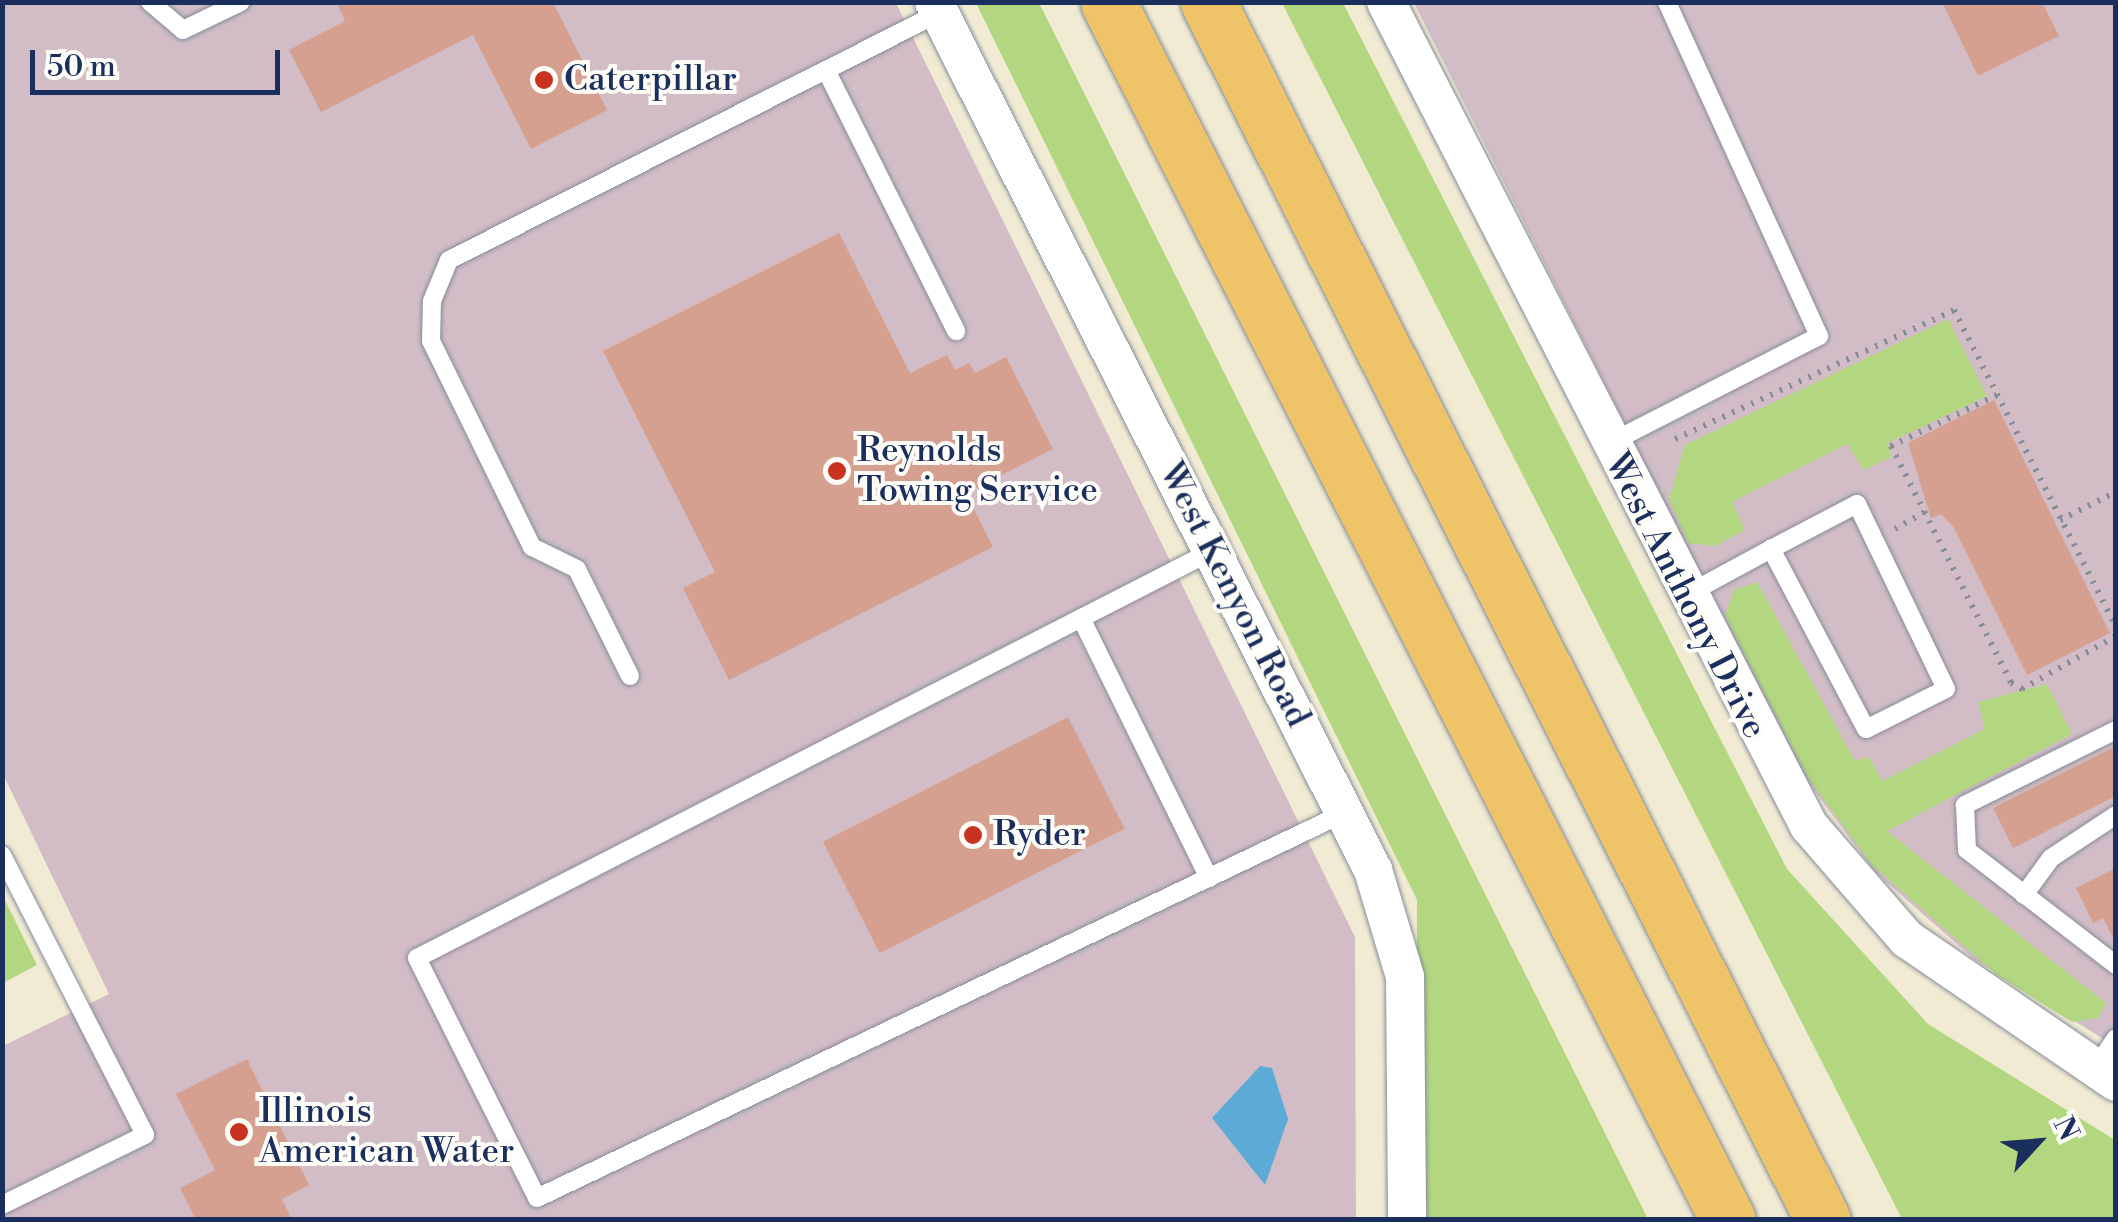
<!DOCTYPE html>
<html>
<head>
<meta charset="utf-8">
<style>
  body { margin:0 }
  #map { position:relative; width:2118px; height:1222px; overflow:hidden; background:#f2ebd4; font-family:"Libre Bodoni",serif }
  div>[style] { position:absolute }
  [style*='--x'] { left:calc(var(--x)*1px); top:calc(var(--y)*1px); width:calc(var(--w)*1px); rotate:calc(var(--a)*1deg) }
  .industrial>* { inset:0; background:#d2bdc7 }
  .green>* { inset:0; background:#b3d780 }
  .water>* { inset:0; background:#5cabd6 }
  .building>* { inset:0; background:#d5a08f; transform-origin:0 0 }
  .path>* { height:6px; margin-top:-3px; transform-origin:0; background:repeating-linear-gradient(90deg,#868d99 0 2.5px,transparent 0 10.5px) }
  .roads { filter:drop-shadow(0 0 2px #868d99) drop-shadow(0 0 2px #868d99) }
  .lane>* { height:18px; margin:-9px; padding:0 9px; transform-origin:9px; border-radius:9px; background:#fff }
  .street>* { height:38px; margin:-19px; padding:0 19px; transform-origin:19px; border-radius:19px; background:#fff }
  .highway>* { height:55px; margin:-27.5px; padding:0 27.5px; transform-origin:27.5px; border-radius:27.5px; background:#efc469 }
  .dots>* { width:28px; height:28px; translate:-50% -50%; box-sizing:border-box; border:5px solid #fdfcf7; border-radius:50% }
  span { translate:-50% -50%; white-space:nowrap; text-align:center; line-height:1.15; -webkit-text-stroke:8px #fdfcf7; paint-order:stroke }
  .poi-label { font-size:35px; color:#1b2f5e }
  .left { translate:0 -50%; text-align:left }
  .street-label { font-size:35px; color:#1b2f5e }
  .frame { position:absolute; inset:0; border:5px solid #1b2f5e; pointer-events:none }
  .north { position:absolute; left:1988px; top:1092px; width:100px; height:100px; -webkit-text-stroke:8px #fdfcf7; paint-order:stroke; rotate:64deg; font-size:28px; font-weight:700; line-height:40px; text-align:center; color:#1b2f5e }
  .north::after { content:''; display:block; margin:auto; width:35px; height:45px; background:#1b2f5e; clip-path:polygon(50% 0,100% 100%,50% 72%,0 100%) }
  .scale { position:absolute; left:30px; top:50px; width:250px; height:45px; box-sizing:border-box; border:5px solid #1b2f5e; border-top:0; padding-left:12px; font-size:30px; line-height:35px; white-space:nowrap; color:#1b2f5e; -webkit-text-stroke:8px #fdfcf7; paint-order:stroke }
</style>
</head>
<body>
<div id="map">
  <div class="industrial">
    <div style="clip-path:polygon(3px 3px,896px 3px,1355px 937px,1356px 1219px,3px 1219px,3px 1046px,109px 994px,3px 774px)"></div>
    <div style="clip-path:polygon(1414px 3px,2115px 3px,2115px 1046px,1974px 959px,1875px 872px,1796px 766px)"></div>
  </div>
  <div class="green">
    <div style="clip-path:polygon(976px 3px,1039px 3px,1648px 1219px,1416px 1219px,1417px 900px)"></div>
    <div style="clip-path:polygon(1282px 3px,1343px 3px,1787px 869px,1928px 1024px,2115px 1140px,2115px 1219px,1902px 1219px)"></div>
    <div style="clip-path:polygon(1948px 319px,1987px 396px,1888px 443px,1891px 457px,1864px 470px,1847px 444px,1732px 502px,1745px 530px,1715px 546px,1688px 543px,1669px 499px,1685px 445px)"></div>
    <div style="clip-path:polygon(1757px 582px,1855px 761px,1869px 757px,1882px 781px,1985px 729px,1978px 702px,2047px 684px,2072px 734px,1887px 831px,2106px 1003px,2098px 1018px,2072px 1022px,1997px 975px,1872px 865px,1808px 778px,1725px 616px,1734px 590px)"></div>
    <div style="clip-path:polygon(3px 896px,37px 965px,3px 983px,2px 983px)"></div>
  </div>
  <div class="water">
    <div style="clip-path:polygon(1260px 1066px,1272px 1068px,1288px 1119px,1265px 1185px,1212px 1118px)"></div>
  </div>
  <div class="building">
    <div style="clip-path:polygon(336px 2px,553px 2px,607px 110px,531px 149px,473px 35px,321px 112px,289px 50px,345px 21px)"></div>
    <div style="clip-path:polygon(1942px 2px,2042px 2px,2059px 36px,1978px 76px)"></div>
    <div style="clip-path:polygon(839px 233px,910px 373px,947px 355px,955px 370px,969px 363px,975px 373px,1006px 357px,1053px 449px,966px 493px,993px 547px,729px 680px,683px 588px,715px 572px,603px 351px)"></div>
    <div style="clip-path:polygon(1994px 400px,2110px 633px,2027px 675px,1953px 526px,1941px 514px,1931px 518px,1908px 443px)"></div>
    <div style="left:1068px;top:717px;width:125px;height:275px;rotate:63deg"></div>
    <div style="clip-path:polygon(2116px 746px,2116px 796px,2013px 848px,1993px 808px)"></div>
    <div style="clip-path:polygon(2116px 868px,2116px 935px,2112px 936px,2103px 918px,2093px 923px,2076px 888px)"></div>
    <div style="clip-path:polygon(247px 1059px,309px 1185px,282px 1199px,292px 1220px,196px 1220px,180px 1188px,215px 1170px,176px 1094px)"></div>
  </div>
  <div class="path">
    <div style="--x:1997;--y:395;--w:118;--a:154.3"></div>
    <div style="--x:1891;--y:446;--w:266;--a:63.1"></div>
    <div style="--x:2011;--y:683;--w:13;--a:29"></div>
    <div style="--x:2022;--y:689;--w:108;--a:-29.4"></div>
    <div style="--x:1675;--y:439;--w:307;--a:-24.8"></div>
    <div style="--x:1954;--y:310;--w:355;--a:62.9"></div>
    <div style="--x:2060;--y:520;--w:56;--a:-26.6"></div>
    <div style="--x:1895;--y:529;--w:34;--a:-30"></div>
  </div>
  <div class="roads">
    <div class="lane">
      <div style="--x:150;--y:2;--w:43;--a:40.3"></div>
      <div style="--x:183;--y:30;--w:64;--a:-25.8"></div>
      <div style="--x:826;--y:70;--w:292;--a:63.5"></div>
      <div style="--x:1608;--y:444;--w:237;--a:-27.1"></div>
      <div style="--x:1819;--y:336;--w:367;--a:-114.5"></div>
      <div style="--x:1212;--y:551;--w:893;--a:152.89"></div>
      <div style="--x:417;--y:958;--w:268;--a:63.4"></div>
      <div style="--x:537;--y:1198;--w:894;--a:-25.5"></div>
      <div style="--x:1688;--y:594;--w:94;--a:-28.5"></div>
      <div style="--x:1771;--y:549;--w:97;--a:-27.6"></div>
      <div style="--x:1857;--y:504;--w:205;--a:64.3"></div>
      <div style="--x:1946;--y:689;--w:89;--a:153.4"></div>
      <div style="--x:1866;--y:729;--w:204;--a:-117.8"></div>
      <div style="--x:1081;--y:618;--w:290;--a:63.8"></div>
      <div style="--x:630;--y:676;--w:119;--a:-116.4"></div>
      <div style="--x:577;--y:569;--w:50;--a:-153.9"></div>
      <div style="--x:532;--y:547;--w:229;--a:-116.1"></div>
      <div style="--x:431;--y:341;--w:40;--a:-88.6"></div>
      <div style="--x:432;--y:301;--w:44;--a:-67.5"></div>
      <div style="--x:449;--y:260;--w:549;--a:-26.75"></div>
      <div style="--x:2116;--y:730;--w:169;--a:153.6"></div>
      <div style="--x:1965;--y:805;--w:45;--a:87.5"></div>
      <div style="--x:1967;--y:850;--w:188;--a:37.7"></div>
      <div style="--x:2;--y:855;--w:314;--a:62.9"></div>
      <div style="--x:145;--y:1135;--w:159;--a:153.9"></div>
      <div style="--x:2024;--y:895;--w:46;--a:-53.9"></div>
      <div style="--x:2051;--y:858;--w:78;--a:-33.5"></div>
      <div style="--x:2095;--y:1069;--w:37;--a:-56"></div>
    </div>
    <div class="street">
      <div style="--x:934;--y:2;--w:973;--a:63.17"></div>
      <div style="--x:1373;--y:870;--w:112;--a:73.3"></div>
      <div style="--x:1405;--y:977;--w:243;--a:89.5"></div>
      <div style="--x:1386;--y:2;--w:926;--a:62.83"></div>
      <div style="--x:1809;--y:826;--w:150;--a:49.1"></div>
      <div style="--x:1907;--y:939;--w:253;--a:34.4"></div>
    </div>
    <div class="highway">
      <div style="--x:1108;--y:2;--w:1367;--a:63.02"></div>
      <div style="--x:1208;--y:2;--w:1364;--a:63.21"></div>
    </div>
  </div>
  <div class="dots">
    <div style="left:544px;top:80px;background:#c8321e"></div>
    <div style="left:837px;top:471px;background:#c8321e"></div>
    <div style="left:973px;top:835px;background:#c8321e"></div>
    <div style="left:239px;top:1132px;background:#c8321e"></div>
  </div>
  <div class="poi-label">
    <span class="left" style="left:564px;top:80px">Caterpillar</span>
    <span class="left" style="left:857px;top:471px">Reynolds<br>Towing Service</span>
    <span class="left" style="left:993px;top:835px">Ryder</span>
    <span class="left" style="left:259px;top:1132px">Illinois<br>American Water</span>
  </div>
  <div class="street-label">
    <span style="left:1234px;top:595px;rotate:63deg">West Kenyon Road</span>
    <span style="left:1685px;top:596px;rotate:63deg">West Anthony Drive</span>
  </div>
  <div class="frame"></div>
  <div class="north">N</div>
  <div class="scale">50 m</div>
</div>
</body>
</html>
